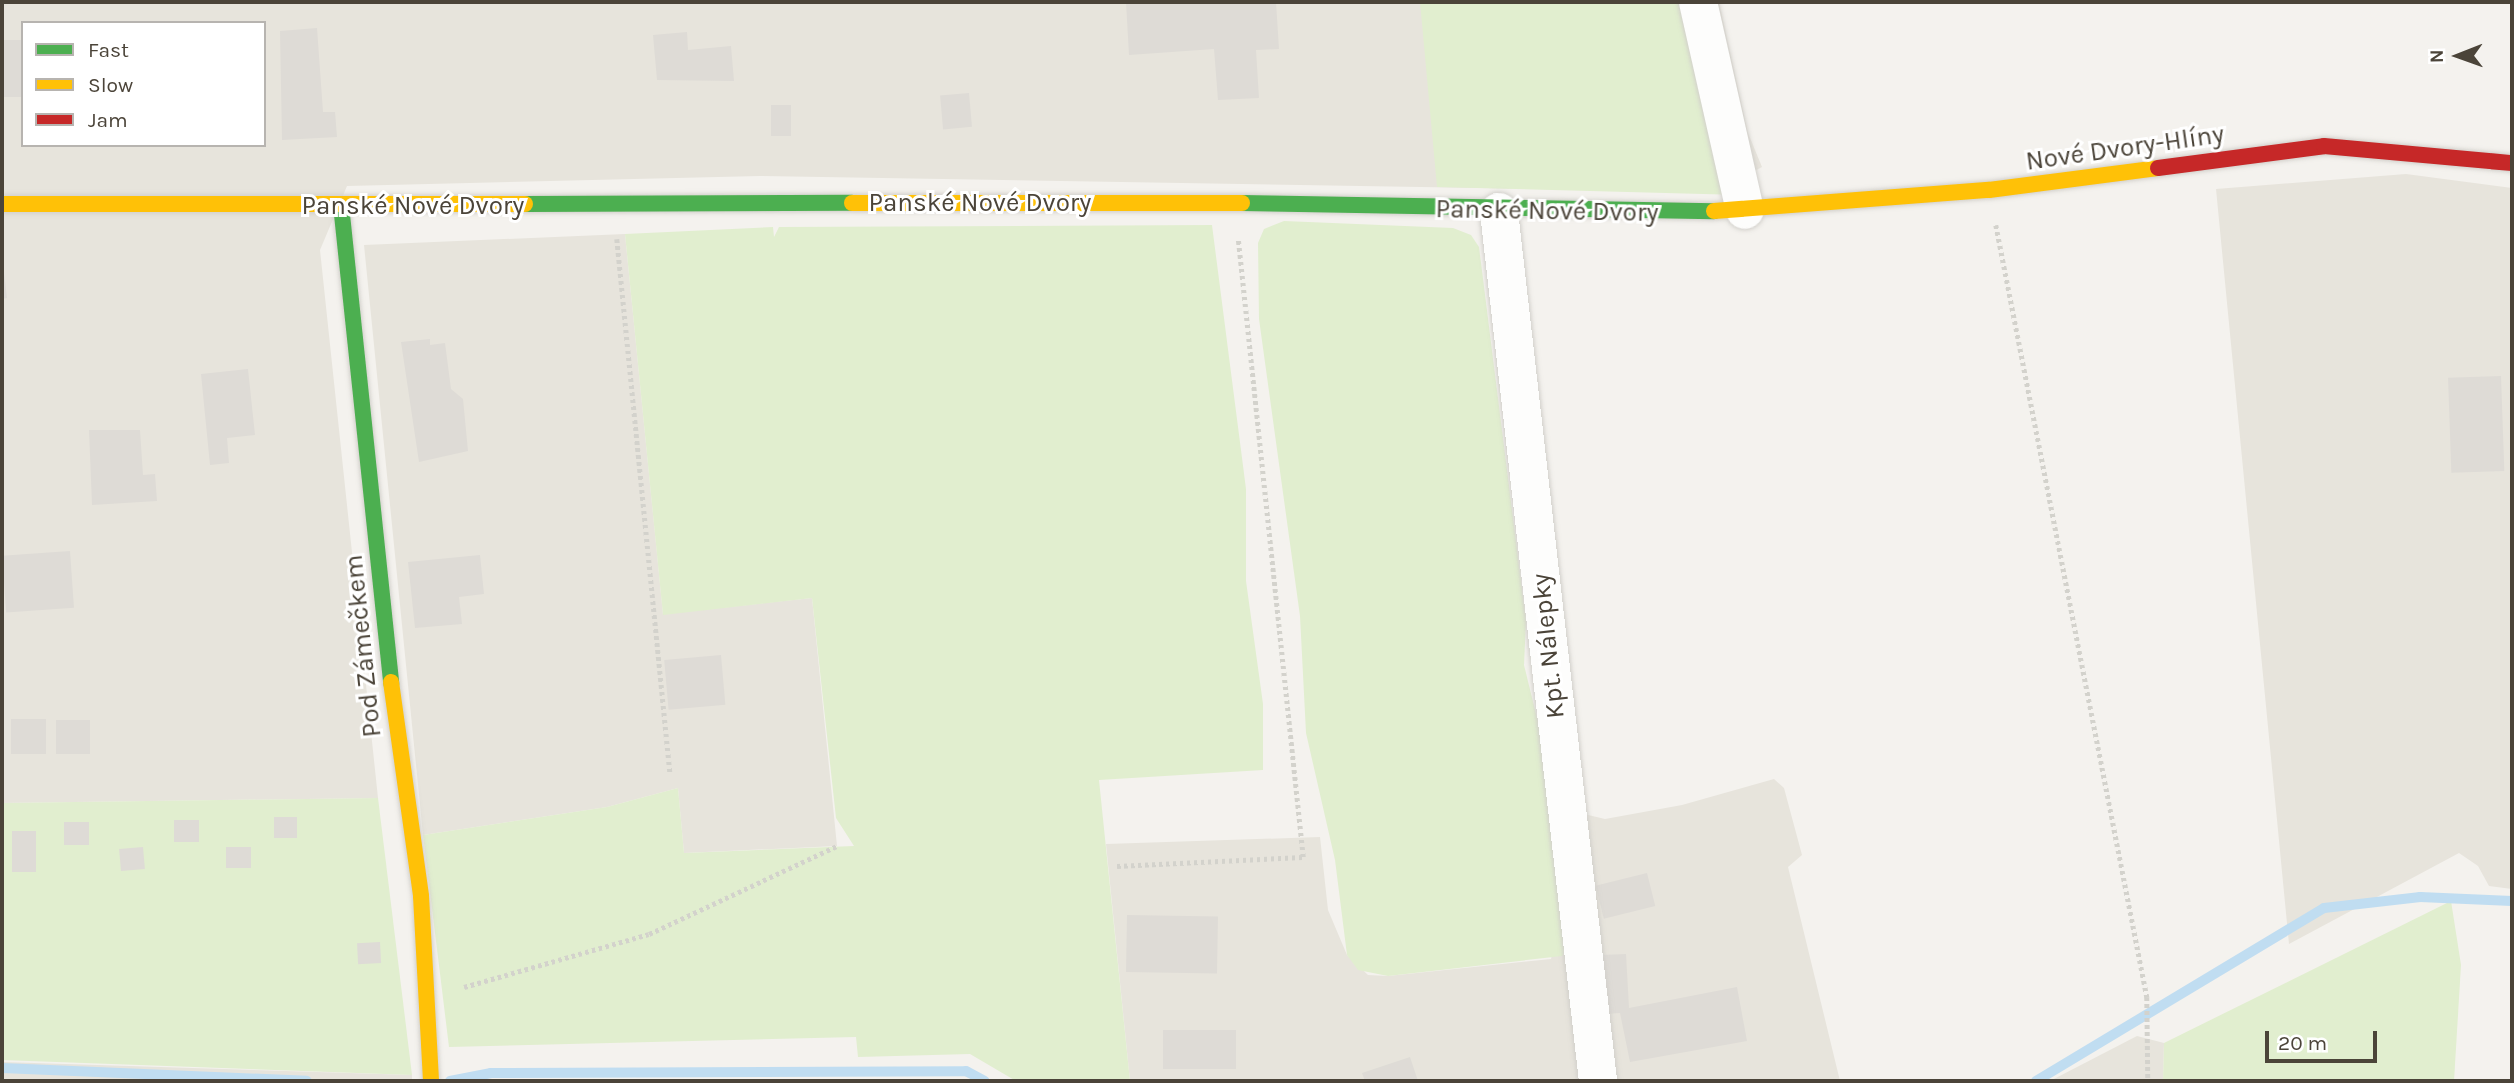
<!DOCTYPE html>
<html>
<head>
<meta charset="utf-8">
<style>
  body { margin:0 }
  #map { position:relative; width:2514px; height:1083px; overflow:hidden; background:#f4f2ee; font-family:Karla,sans-serif }
  div>[style] { position:absolute }
  [style*='--x'] { left:calc(var(--x)*1px); top:calc(var(--y)*1px); width:calc(var(--w)*1px); rotate:calc(var(--a)*1deg) }
  .residential>* { inset:0; background:#e7e4dc }
  .green>* { inset:0; background:#e1eecf }
  .stream>* { height:10px; margin:-5px; padding:0 5px; transform-origin:5px; border-radius:5px; background:#c0ddf1 }
  .building>* { inset:0; background:#dedbd6; transform-origin:0 0 }
  .path>* { height:4.5px; margin-top:-2.25px; transform-origin:0; background:repeating-linear-gradient(90deg,#d3d2cc 0 3.5px,transparent 0 7px) }
  .roads { filter:drop-shadow(0 0 2px #d2d0cb) drop-shadow(0 0 2px #d2d0cb) }
  .street>* { height:38px; margin:-19px; padding:0 19px; transform-origin:19px; border-radius:19px; background:#fdfdfc }
  .fast>* { height:16px; margin:-8px; padding:0 8px; transform-origin:8px; border-radius:8px; background:#4caf50 }
  .slow>* { height:16px; margin:-8px; padding:0 8px; transform-origin:8px; border-radius:8px; background:#ffc107 }
  .jam>* { height:16px; margin:-8px; padding:0 8px; transform-origin:8px; border-radius:8px; background:#c62828 }
  span { translate:-50% -50%; white-space:nowrap; text-align:center; line-height:1.15; -webkit-text-stroke:6px #fff; paint-order:stroke }
  .street-label { font-size:26px; color:#4b4439 }
  .frame { position:absolute; inset:0; border:4px solid #4b4439; pointer-events:none }
  .legend { position:absolute; left:21px; top:21px; width:245px; height:126px; box-sizing:border-box; background:#fff; border:2px solid #b7b4b0; margin:0; padding:9px 12px; list-style:none; font-size:21px; color:#4b4439 }
  .legend li { display:flex; align-items:center; gap:14px; height:35px }
  .legend b { width:35px; border:2px solid #b7b4b0 }
  .north { position:absolute; left:2423px; top:21px; width:70px; height:70px; -webkit-text-stroke:5px #fff; paint-order:stroke; rotate:269deg; font-size:19px; font-weight:700; line-height:28px; text-align:center; color:#4b4439 }
  .north::after { content:''; display:block; margin:auto; width:24px; height:32px; background:#4b4439; clip-path:polygon(50% 0,100% 100%,50% 72%,0 100%) }
  .scale { position:absolute; left:2265px; top:1031px; width:112px; height:32px; box-sizing:border-box; border:4px solid #4b4439; border-top:0; padding-left:9px; font-size:21px; line-height:24px; white-space:nowrap; color:#4b4439; -webkit-text-stroke:5px #fff; paint-order:stroke }
</style>
</head>
<body>
<div id="map">
  <div class="residential">
    <div style="clip-path:polygon(evenodd,2px 2px,1719px 2px,1748px 133px,1762px 167px,1715px 192px,760px 176px,347px 186px,320px 250px,378px 798px,2px 803px,2px 2px,23px 23px,264px 23px,264px 145px,23px 145px,23px 23px)"></div>
    <div style="clip-path:polygon(2406px 174px,2512px 188px,2512px 889px,2489px 886px,2478px 866px,2459px 853px,2289px 944px,2216px 189px)"></div>
    <div style="clip-path:polygon(625px 234px,663px 614px,812px 598px,837px 846px,684px 853px,678px 788px,607px 807px,423px 835px,364px 245px)"></div>
    <div style="clip-path:polygon(1774px 779px,1784px 788px,1802px 855px,1788px 867px,1840px 1081px,1130px 1081px,1106px 844px,1320px 837px,1328px 910px,1347px 955px,1368px 975px,1388px 976px,1551px 959px,1584px 814px,1605px 819px,1682px 805px)"></div>
    <div style="clip-path:polygon(2137px 1036px,2164px 1043px,2163px 1081px,2050px 1081px)"></div>
    <div style="clip-path:polygon(2px 1062px,412px 1075px,412px 1081px,2px 1081px)"></div>
  </div>
  <div class="green">
    <div style="clip-path:polygon(1420px 2px,1698px 2px,1741px 195px,1437px 187px)"></div>
    <div style="clip-path:polygon(1284px 221px,1453px 228px,1471px 235px,1479px 247px,1526px 621px,1524px 665px,1539px 726px,1569px 947px,1562px 956px,1388px 976px,1358px 970px,1347px 955px,1335px 860px,1306px 733px,1300px 616px,1259px 319px,1258px 243px,1264px 229px)"></div>
    <div style="clip-path:polygon(1212px 225px,1246px 489px,1246px 581px,1263px 704px,1263px 770px,1099px 780px,1130px 1081px,1016px 1081px,970px 1054px,858px 1057px,856px 1037px,449px 1047px,423px 835px,607px 807px,678px 788px,684px 853px,854px 846px,836px 818px,812px 598px,663px 615px,625px 234px,773px 227px,774px 237px,779px 227px)"></div>
    <div style="clip-path:polygon(378px 798px,412px 1075px,2px 1060px,2px 803px)"></div>
    <div style="clip-path:polygon(2451px 901px,2461px 965px,2454px 1081px,2163px 1081px,2164px 1043px)"></div>
  </div>
  <div class="stream">
    <div style="--x:2;--y:1068;--w:305;--a:2.4"></div>
    <div style="--x:450;--y:1081;--w:42;--a:-11"></div>
    <div style="--x:491;--y:1073;--w:475;--a:-0.2"></div>
    <div style="--x:966;--y:1071;--w:21;--a:28"></div>
    <div style="--x:2036;--y:1081;--w:336;--a:-31"></div>
    <div style="--x:2324;--y:908;--w:97;--a:-6.5"></div>
    <div style="--x:2420;--y:897;--w:92;--a:2.5"></div>
  </div>
  <div class="building">
    <div style="clip-path:polygon(1126px 2px,1276px 2px,1279px 49px,1256px 50px,1259px 98px,1218px 100px,1214px 49px,1129px 55px)"></div>
    <div style="clip-path:polygon(317px 28px,323px 112px,335px 112px,337px 137px,282px 140px,280px 31px)"></div>
    <div style="clip-path:polygon(687px 32px,688px 50px,731px 46px,734px 81px,657px 80px,653px 35px)"></div>
    <div style="left:23px;top:40px;width:57px;height:21px;rotate:90deg"></div>
    <div style="left:969px;top:93px;width:34px;height:29px;rotate:85deg"></div>
    <div style="left:771px;top:105px;width:20px;height:31px"></div>
    <div style="clip-path:polygon(2px 255px,7px 298px,2px 299px)"></div>
    <div style="clip-path:polygon(430px 339px,430px 345px,445px 343px,451px 389px,463px 399px,468px 451px,419px 462px,401px 342px)"></div>
    <div style="clip-path:polygon(248px 369px,255px 435px,227px 438px,229px 463px,210px 465px,201px 374px)"></div>
    <div style="left:2501px;top:376px;width:95px;height:53px;rotate:88deg"></div>
    <div style="clip-path:polygon(89px 430px,140px 430px,143px 475px,155px 474px,157px 501px,92px 505px)"></div>
    <div style="left:70px;top:551px;width:57px;height:68px;rotate:86deg"></div>
    <div style="clip-path:polygon(480px 555px,484px 594px,459px 597px,462px 624px,415px 628px,408px 562px)"></div>
    <div style="left:721px;top:655px;width:50px;height:57px;rotate:85deg"></div>
    <div style="left:11px;top:719px;width:35px;height:35px"></div>
    <div style="left:56px;top:720px;width:34px;height:34px"></div>
    <div style="left:274px;top:817px;width:23px;height:21px"></div>
    <div style="left:199px;top:820px;width:22px;height:25px;rotate:90deg"></div>
    <div style="left:64px;top:822px;width:25px;height:23px"></div>
    <div style="left:12px;top:831px;width:24px;height:41px"></div>
    <div style="left:143px;top:847px;width:22px;height:24px;rotate:85deg"></div>
    <div style="left:226px;top:847px;width:25px;height:21px"></div>
    <div style="left:1647px;top:873px;width:34px;height:53px;rotate:76deg"></div>
    <div style="left:1127px;top:915px;width:91px;height:57px;rotate:1deg"></div>
    <div style="left:380px;top:942px;width:21px;height:23px;rotate:87deg"></div>
    <div style="clip-path:polygon(1626px 954px,1629px 1008px,1737px 987px,1747px 1041px,1630px 1062px,1620px 1013px,1605px 1014px,1602px 955px)"></div>
    <div style="left:1163px;top:1030px;width:73px;height:39px"></div>
    <div style="clip-path:polygon(1410px 1057px,1418px 1081px,1365px 1081px,1362px 1073px)"></div>
  </div>
  <div class="path">
    <div style="--x:1996;--y:225;--w:787;--a:78.93"></div>
    <div style="--x:2147;--y:997;--w:84;--a:89.3"></div>
    <div style="--x:617;--y:239;--w:536;--a:84.32"></div>
    <div style="--x:1117;--y:866;--w:186;--a:-2.8"></div>
    <div style="--x:1303;--y:857;--w:621;--a:-96"></div>
    <div style="--x:464;--y:987;--w:192;--a:-16"></div>
    <div style="--x:649;--y:934;--w:208;--a:-25.1"></div>
  </div>
  <div class="roads">
    <div class="street">
      <div style="--x:1698;--y:2;--w:213;--a:77.3"></div>
      <div style="--x:1499;--y:212;--w:875;--a:83.5"></div>
    </div>
    <div class="fast">
      <div style="--x:1242;--y:203;--w:472;--a:1"></div>
      <div style="--x:525;--y:204;--w:327;--a:-0.2"></div>
      <div style="--x:341;--y:205;--w:480;--a:84"></div>
    </div>
    <div class="slow">
      <div style="--x:852;--y:203;--w:390;--a:0"></div>
      <div style="--x:2;--y:204;--w:523;--a:0"></div>
      <div style="--x:1714;--y:211;--w:276;--a:-4.4"></div>
      <div style="--x:1989;--y:190;--w:170;--a:-7.4"></div>
      <div style="--x:391;--y:682;--w:216;--a:82"></div>
      <div style="--x:421;--y:896;--w:185;--a:86.9"></div>
    </div>
    <div class="jam">
      <div style="--x:2158;--y:168;--w:167;--a:-7.5"></div>
      <div style="--x:2324;--y:146;--w:189;--a:5.2"></div>
    </div>
  </div>
  <div class="street-label">
    <span style="left:2125px;top:148px;rotate:-8deg">Nové Dvory-Hlíny</span>
    <span style="left:980px;top:203px">Panské Nové Dvory</span>
    <span style="left:413px;top:206px">Panské Nové Dvory</span>
    <span style="left:1547px;top:211px;rotate:1deg">Panské Nové Dvory</span>
    <span style="left:363px;top:646px;rotate:-96deg">Pod Zámečkem</span>
    <span style="left:1548px;top:646px;rotate:-96deg">Kpt. Nálepky</span>
  </div>
  <div class="frame"></div>
  <ul class="legend">
  <li><b style="height:9px;background:#4caf50"></b>Fast</li>
  <li><b style="height:9px;background:#ffc107"></b>Slow</li>
  <li><b style="height:9px;background:#c62828"></b>Jam</li>
  </ul>
  <div class="north">N</div>
  <div class="scale">20 m</div>
</div>
</body>
</html>
